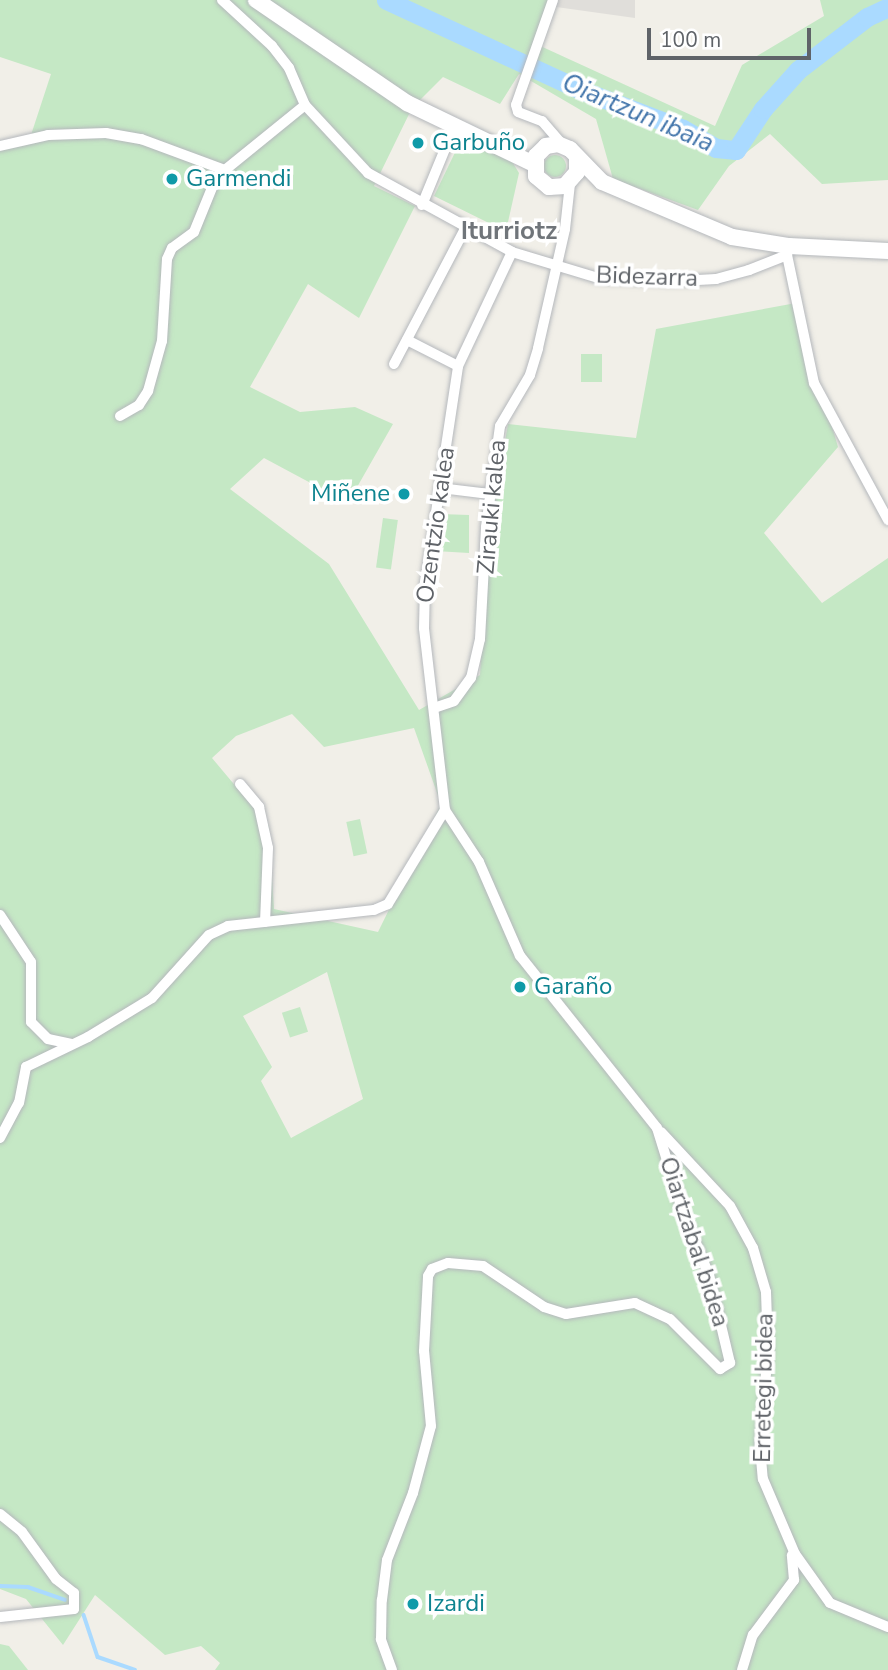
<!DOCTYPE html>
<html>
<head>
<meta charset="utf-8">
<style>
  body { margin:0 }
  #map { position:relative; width:888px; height:1670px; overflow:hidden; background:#f1efe8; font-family:"Nunito Sans",sans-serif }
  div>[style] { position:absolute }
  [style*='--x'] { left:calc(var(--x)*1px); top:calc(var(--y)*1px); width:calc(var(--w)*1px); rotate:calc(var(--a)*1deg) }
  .industrial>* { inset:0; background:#e0deda }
  .green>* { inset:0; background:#c5e8c5; transform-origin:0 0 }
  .round { border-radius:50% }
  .stream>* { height:3.5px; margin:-1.75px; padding:0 1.75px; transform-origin:1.75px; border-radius:1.75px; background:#aadaff }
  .river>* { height:19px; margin:-9.5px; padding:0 9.5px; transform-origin:9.5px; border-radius:9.5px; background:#aadaff }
  .roads { filter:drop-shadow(0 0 2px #b5b8bc) drop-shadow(0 0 2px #b5b8bc) }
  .street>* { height:10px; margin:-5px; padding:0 5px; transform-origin:5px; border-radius:5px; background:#fff }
  .secondary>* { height:16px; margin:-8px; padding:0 8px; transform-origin:8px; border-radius:8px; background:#fff }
  .dots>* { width:19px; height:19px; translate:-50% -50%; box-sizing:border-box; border:4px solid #fff; border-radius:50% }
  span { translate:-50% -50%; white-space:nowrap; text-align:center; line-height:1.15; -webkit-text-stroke:7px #fff; paint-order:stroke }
  .culture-label { font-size:24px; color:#0d838f }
  .left { translate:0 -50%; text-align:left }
  .right { translate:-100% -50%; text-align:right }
  .street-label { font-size:24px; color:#5f6368 }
  .water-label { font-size:26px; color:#4174aa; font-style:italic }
  .neighbourhood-label { font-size:26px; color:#70757a; font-weight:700 }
  .scale { position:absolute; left:647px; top:28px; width:164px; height:32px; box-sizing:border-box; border:4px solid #5f6368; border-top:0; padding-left:9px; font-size:21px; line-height:24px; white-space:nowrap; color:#5f6368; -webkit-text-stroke:5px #fff; paint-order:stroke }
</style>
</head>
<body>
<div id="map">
  <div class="industrial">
    <div style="clip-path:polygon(550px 0,635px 0,635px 18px,549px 6px)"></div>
  </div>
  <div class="green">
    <div style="clip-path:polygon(evenodd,0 0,550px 0,536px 44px,715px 126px,742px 65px,824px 16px,820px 0,888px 0,888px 180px,822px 184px,770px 134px,729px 166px,698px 210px,613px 179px,596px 119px,519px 74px,500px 104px,443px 77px,412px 108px,374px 186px,415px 206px,359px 318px,308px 284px,250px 387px,300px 412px,355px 407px,393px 424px,348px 503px,264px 458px,230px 489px,329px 564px,419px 710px,480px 675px,486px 550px,508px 424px,636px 438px,656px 329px,796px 303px,838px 447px,764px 533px,822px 603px,888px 558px,888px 1670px,215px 1670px,220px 1663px,201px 1646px,165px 1655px,95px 1595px,63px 1645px,26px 1599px,0 1589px,0 141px,30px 138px,51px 74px,0 57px,0 0,292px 714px,324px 747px,414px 728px,441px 804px,378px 932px,274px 909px,269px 826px,212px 758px,236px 736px,292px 714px,0 0,327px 972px,363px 1099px,291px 1138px,261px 1081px,272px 1067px,243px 1016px,327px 972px)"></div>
    <div style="clip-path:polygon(461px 140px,511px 160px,519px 173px,508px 222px,499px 228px,434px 196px)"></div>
    <div class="round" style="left:544px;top:155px;width:22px;height:22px"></div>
    <div style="left:581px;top:354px;width:21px;height:28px"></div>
    <div style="clip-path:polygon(440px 514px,469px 515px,469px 553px,435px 551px)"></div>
    <div style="left:383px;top:518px;width:15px;height:50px;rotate:8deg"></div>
    <div style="left:360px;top:819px;width:35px;height:14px;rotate:78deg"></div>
    <div style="left:300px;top:1007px;width:26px;height:19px;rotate:72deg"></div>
    <div style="clip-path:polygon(0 1644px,9px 1646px,28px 1670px,0 1670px)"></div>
  </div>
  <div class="stream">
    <div style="--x:0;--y:1586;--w:28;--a:2"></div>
    <div style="--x:28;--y:1587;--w:39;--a:19"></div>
    <div style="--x:84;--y:1615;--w:44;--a:71.6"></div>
    <div style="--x:98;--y:1657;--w:39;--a:19"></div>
  </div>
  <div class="river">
    <div style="--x:386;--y:0;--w:215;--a:24.8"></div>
    <div style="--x:581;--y:90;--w:109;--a:20.9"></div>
    <div style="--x:683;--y:129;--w:38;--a:30"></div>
    <div style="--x:716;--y:148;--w:20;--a:6"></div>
    <div style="--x:736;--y:150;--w:49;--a:-56.6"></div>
    <div style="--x:763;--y:109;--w:52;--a:-48.1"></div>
    <div style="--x:798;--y:70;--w:87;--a:-37.5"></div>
    <div style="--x:867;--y:17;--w:23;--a:-25"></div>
  </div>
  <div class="roads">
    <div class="street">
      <div style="--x:222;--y:0;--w:68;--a:42.6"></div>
      <div style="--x:272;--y:46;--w:28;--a:52"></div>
      <div style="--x:289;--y:68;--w:40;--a:66.6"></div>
      <div style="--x:305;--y:105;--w:93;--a:47.2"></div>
      <div style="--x:368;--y:173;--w:164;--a:28.7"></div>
      <div style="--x:512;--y:252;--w:90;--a:16.8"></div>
      <div style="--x:598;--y:278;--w:82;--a:2.1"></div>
      <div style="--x:680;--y:281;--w:36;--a:-3"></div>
      <div style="--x:716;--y:279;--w:34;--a:-15"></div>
      <div style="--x:749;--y:270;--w:41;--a:-21.5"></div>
      <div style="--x:787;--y:255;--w:9;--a:-77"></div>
      <div style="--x:553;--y:0;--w:111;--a:109.4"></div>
      <div style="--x:516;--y:105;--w:7;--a:74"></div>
      <div style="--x:518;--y:112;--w:26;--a:21"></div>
      <div style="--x:542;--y:121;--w:33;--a:49"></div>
      <div style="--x:0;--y:146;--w:49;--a:-12.9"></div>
      <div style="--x:48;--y:135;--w:58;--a:-2"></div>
      <div style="--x:106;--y:133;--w:36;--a:10"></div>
      <div style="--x:141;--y:139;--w:90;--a:20.3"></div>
      <div style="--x:225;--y:170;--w:103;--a:-39.1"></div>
      <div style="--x:422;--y:205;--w:84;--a:-67.7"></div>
      <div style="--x:787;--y:255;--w:131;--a:78.1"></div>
      <div style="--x:814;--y:383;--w:156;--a:61.6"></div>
      <div style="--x:407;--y:340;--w:57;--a:27"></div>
      <div style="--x:394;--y:364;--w:153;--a:-62.3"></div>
      <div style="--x:120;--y:416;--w:22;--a:-30"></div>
      <div style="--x:139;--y:405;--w:17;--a:-57"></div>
      <div style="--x:148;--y:391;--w:52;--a:-74.4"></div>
      <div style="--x:162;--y:341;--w:82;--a:-86.5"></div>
      <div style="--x:167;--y:259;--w:12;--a:-66"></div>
      <div style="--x:172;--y:248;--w:27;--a:-36"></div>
      <div style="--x:194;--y:232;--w:53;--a:-67.8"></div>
      <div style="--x:214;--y:183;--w:17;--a:-50"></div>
      <div style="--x:440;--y:488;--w:49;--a:7"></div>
      <div style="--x:434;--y:708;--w:21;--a:-19"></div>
      <div style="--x:454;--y:701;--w:29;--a:-54"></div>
      <div style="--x:471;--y:678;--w:40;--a:-77"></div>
      <div style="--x:480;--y:639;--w:112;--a:-86.9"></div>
      <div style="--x:486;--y:527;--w:102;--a:-82.1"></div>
      <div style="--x:500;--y:426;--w:59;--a:-59.5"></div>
      <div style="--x:530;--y:375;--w:28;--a:-73"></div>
      <div style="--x:538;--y:348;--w:122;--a:-77.2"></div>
      <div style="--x:565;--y:229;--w:45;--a:-83.7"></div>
      <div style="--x:240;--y:784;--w:30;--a:50"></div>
      <div style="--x:259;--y:807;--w:42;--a:77.6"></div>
      <div style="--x:268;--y:848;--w:74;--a:92.3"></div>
      <div style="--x:0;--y:915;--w:56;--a:56.6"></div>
      <div style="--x:31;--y:962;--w:60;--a:90"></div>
      <div style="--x:31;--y:1022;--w:24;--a:45"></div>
      <div style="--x:48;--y:1039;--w:24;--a:12"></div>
      <div style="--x:661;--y:1132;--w:101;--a:47"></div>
      <div style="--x:730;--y:1206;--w:48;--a:61.3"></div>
      <div style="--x:753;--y:1248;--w:46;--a:73.5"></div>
      <div style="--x:766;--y:1292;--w:57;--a:88"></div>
      <div style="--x:768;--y:1349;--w:98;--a:94.7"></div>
      <div style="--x:760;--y:1447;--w:32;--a:85"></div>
      <div style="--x:763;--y:1479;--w:82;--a:66.9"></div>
      <div style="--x:795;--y:1554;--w:60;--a:54.5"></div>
      <div style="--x:830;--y:1603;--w:63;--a:22.5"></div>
      <div style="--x:0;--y:1138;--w:40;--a:-62"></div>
      <div style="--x:19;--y:1103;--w:37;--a:-79"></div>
      <div style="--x:26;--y:1067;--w:69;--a:-25.8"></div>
      <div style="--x:88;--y:1037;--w:75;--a:-31.4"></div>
      <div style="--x:152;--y:998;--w:85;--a:-47.9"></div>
      <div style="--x:209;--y:935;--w:21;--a:-25"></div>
      <div style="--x:228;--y:926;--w:147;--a:-6.3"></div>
      <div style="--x:374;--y:910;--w:15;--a:-23"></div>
      <div style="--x:388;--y:904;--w:110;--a:-58.8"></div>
      <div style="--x:0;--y:1514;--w:28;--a:39"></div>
      <div style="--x:22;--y:1532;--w:58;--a:54.1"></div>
      <div style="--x:56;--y:1579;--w:23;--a:38"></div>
      <div style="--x:74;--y:1593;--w:16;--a:90"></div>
      <div style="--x:74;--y:1609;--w:74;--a:173.8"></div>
      <div style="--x:392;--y:1670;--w:33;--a:-110"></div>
      <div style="--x:381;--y:1639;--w:39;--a:-89"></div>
      <div style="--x:382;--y:1600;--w:40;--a:-82.9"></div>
      <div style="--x:387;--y:1560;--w:72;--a:-68.8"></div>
      <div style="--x:413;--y:1493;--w:69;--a:-75"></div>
      <div style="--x:431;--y:1426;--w:75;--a:-95.3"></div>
      <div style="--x:424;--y:1351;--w:75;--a:-86.9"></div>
      <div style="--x:428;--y:1276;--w:8;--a:-60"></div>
      <div style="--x:432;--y:1269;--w:17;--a:-21"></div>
      <div style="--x:448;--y:1263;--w:35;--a:5"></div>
      <div style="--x:483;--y:1266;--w:73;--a:33.9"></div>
      <div style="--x:544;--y:1307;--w:23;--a:18"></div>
      <div style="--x:566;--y:1314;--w:70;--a:-9.1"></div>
      <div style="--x:635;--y:1303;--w:38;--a:25"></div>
      <div style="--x:670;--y:1319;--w:71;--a:45"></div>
      <div style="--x:720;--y:1369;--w:12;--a:-31"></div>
      <div style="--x:730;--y:1363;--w:90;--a:-103.4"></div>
      <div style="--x:709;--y:1275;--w:68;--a:-112.4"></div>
      <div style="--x:683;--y:1212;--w:88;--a:-107.2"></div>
      <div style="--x:657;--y:1128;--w:220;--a:-128.5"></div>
      <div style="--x:520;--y:956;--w:103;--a:-113.6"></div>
      <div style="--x:479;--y:862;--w:62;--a:-123.2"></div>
      <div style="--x:445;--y:810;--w:183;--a:-96.6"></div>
      <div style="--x:424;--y:628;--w:43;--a:-88.7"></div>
      <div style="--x:425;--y:585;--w:221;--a:-81.4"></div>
      <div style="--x:458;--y:366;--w:126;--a:-64.7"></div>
      <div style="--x:742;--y:1670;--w:37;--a:-73"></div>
      <div style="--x:753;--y:1635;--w:69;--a:-53.3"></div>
      <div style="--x:794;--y:1580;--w:25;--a:-95"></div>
    </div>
    <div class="secondary">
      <div style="--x:256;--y:0;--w:183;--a:34.3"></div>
      <div style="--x:407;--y:103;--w:141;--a:25.7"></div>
      <div style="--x:577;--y:159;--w:13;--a:90"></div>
      <div style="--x:577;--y:172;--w:18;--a:131"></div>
      <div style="--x:565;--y:186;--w:16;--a:176"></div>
      <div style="--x:549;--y:187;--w:17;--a:-140"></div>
      <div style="--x:536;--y:176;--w:20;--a:-90"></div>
      <div style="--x:536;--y:156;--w:14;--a:-45"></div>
      <div style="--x:546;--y:146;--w:12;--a:-9"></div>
      <div style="--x:558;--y:144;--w:13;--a:23"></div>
      <div style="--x:570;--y:149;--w:46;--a:45.9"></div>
      <div style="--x:602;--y:182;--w:141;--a:22.9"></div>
      <div style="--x:732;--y:237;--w:58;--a:9"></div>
      <div style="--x:789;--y:246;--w:99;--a:2.9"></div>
    </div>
  </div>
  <div class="dots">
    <div style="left:418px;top:143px;background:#0f9aa8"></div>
    <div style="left:172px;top:179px;background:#0f9aa8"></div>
    <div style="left:404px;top:494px;background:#0f9aa8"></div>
    <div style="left:520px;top:987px;background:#0f9aa8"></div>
    <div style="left:413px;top:1604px;background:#0f9aa8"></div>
  </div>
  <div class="culture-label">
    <span class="left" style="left:432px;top:143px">Garbuño</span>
    <span class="left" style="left:186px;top:179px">Garmendi</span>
    <span class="right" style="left:390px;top:494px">Miñene</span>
    <span class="left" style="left:534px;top:987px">Garaño</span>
    <span class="left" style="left:427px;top:1604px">Izardi</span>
  </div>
  <div class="street-label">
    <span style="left:647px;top:277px;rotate:2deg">Bidezarra</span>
    <span style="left:492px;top:507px;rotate:-85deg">Zirauki kalea</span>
    <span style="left:436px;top:525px;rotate:-82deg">Ozentzio kalea</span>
    <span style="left:694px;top:1242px;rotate:72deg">Oiartzabal bidea</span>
    <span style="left:764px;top:1388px;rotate:-89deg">Erretegi bidea</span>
  </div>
  <div class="water-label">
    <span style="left:638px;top:113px;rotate:23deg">Oiartzun ibaia</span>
  </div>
  <div class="neighbourhood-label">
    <span style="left:509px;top:231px">Iturriotz</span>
  </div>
  <div class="scale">100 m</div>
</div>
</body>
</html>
